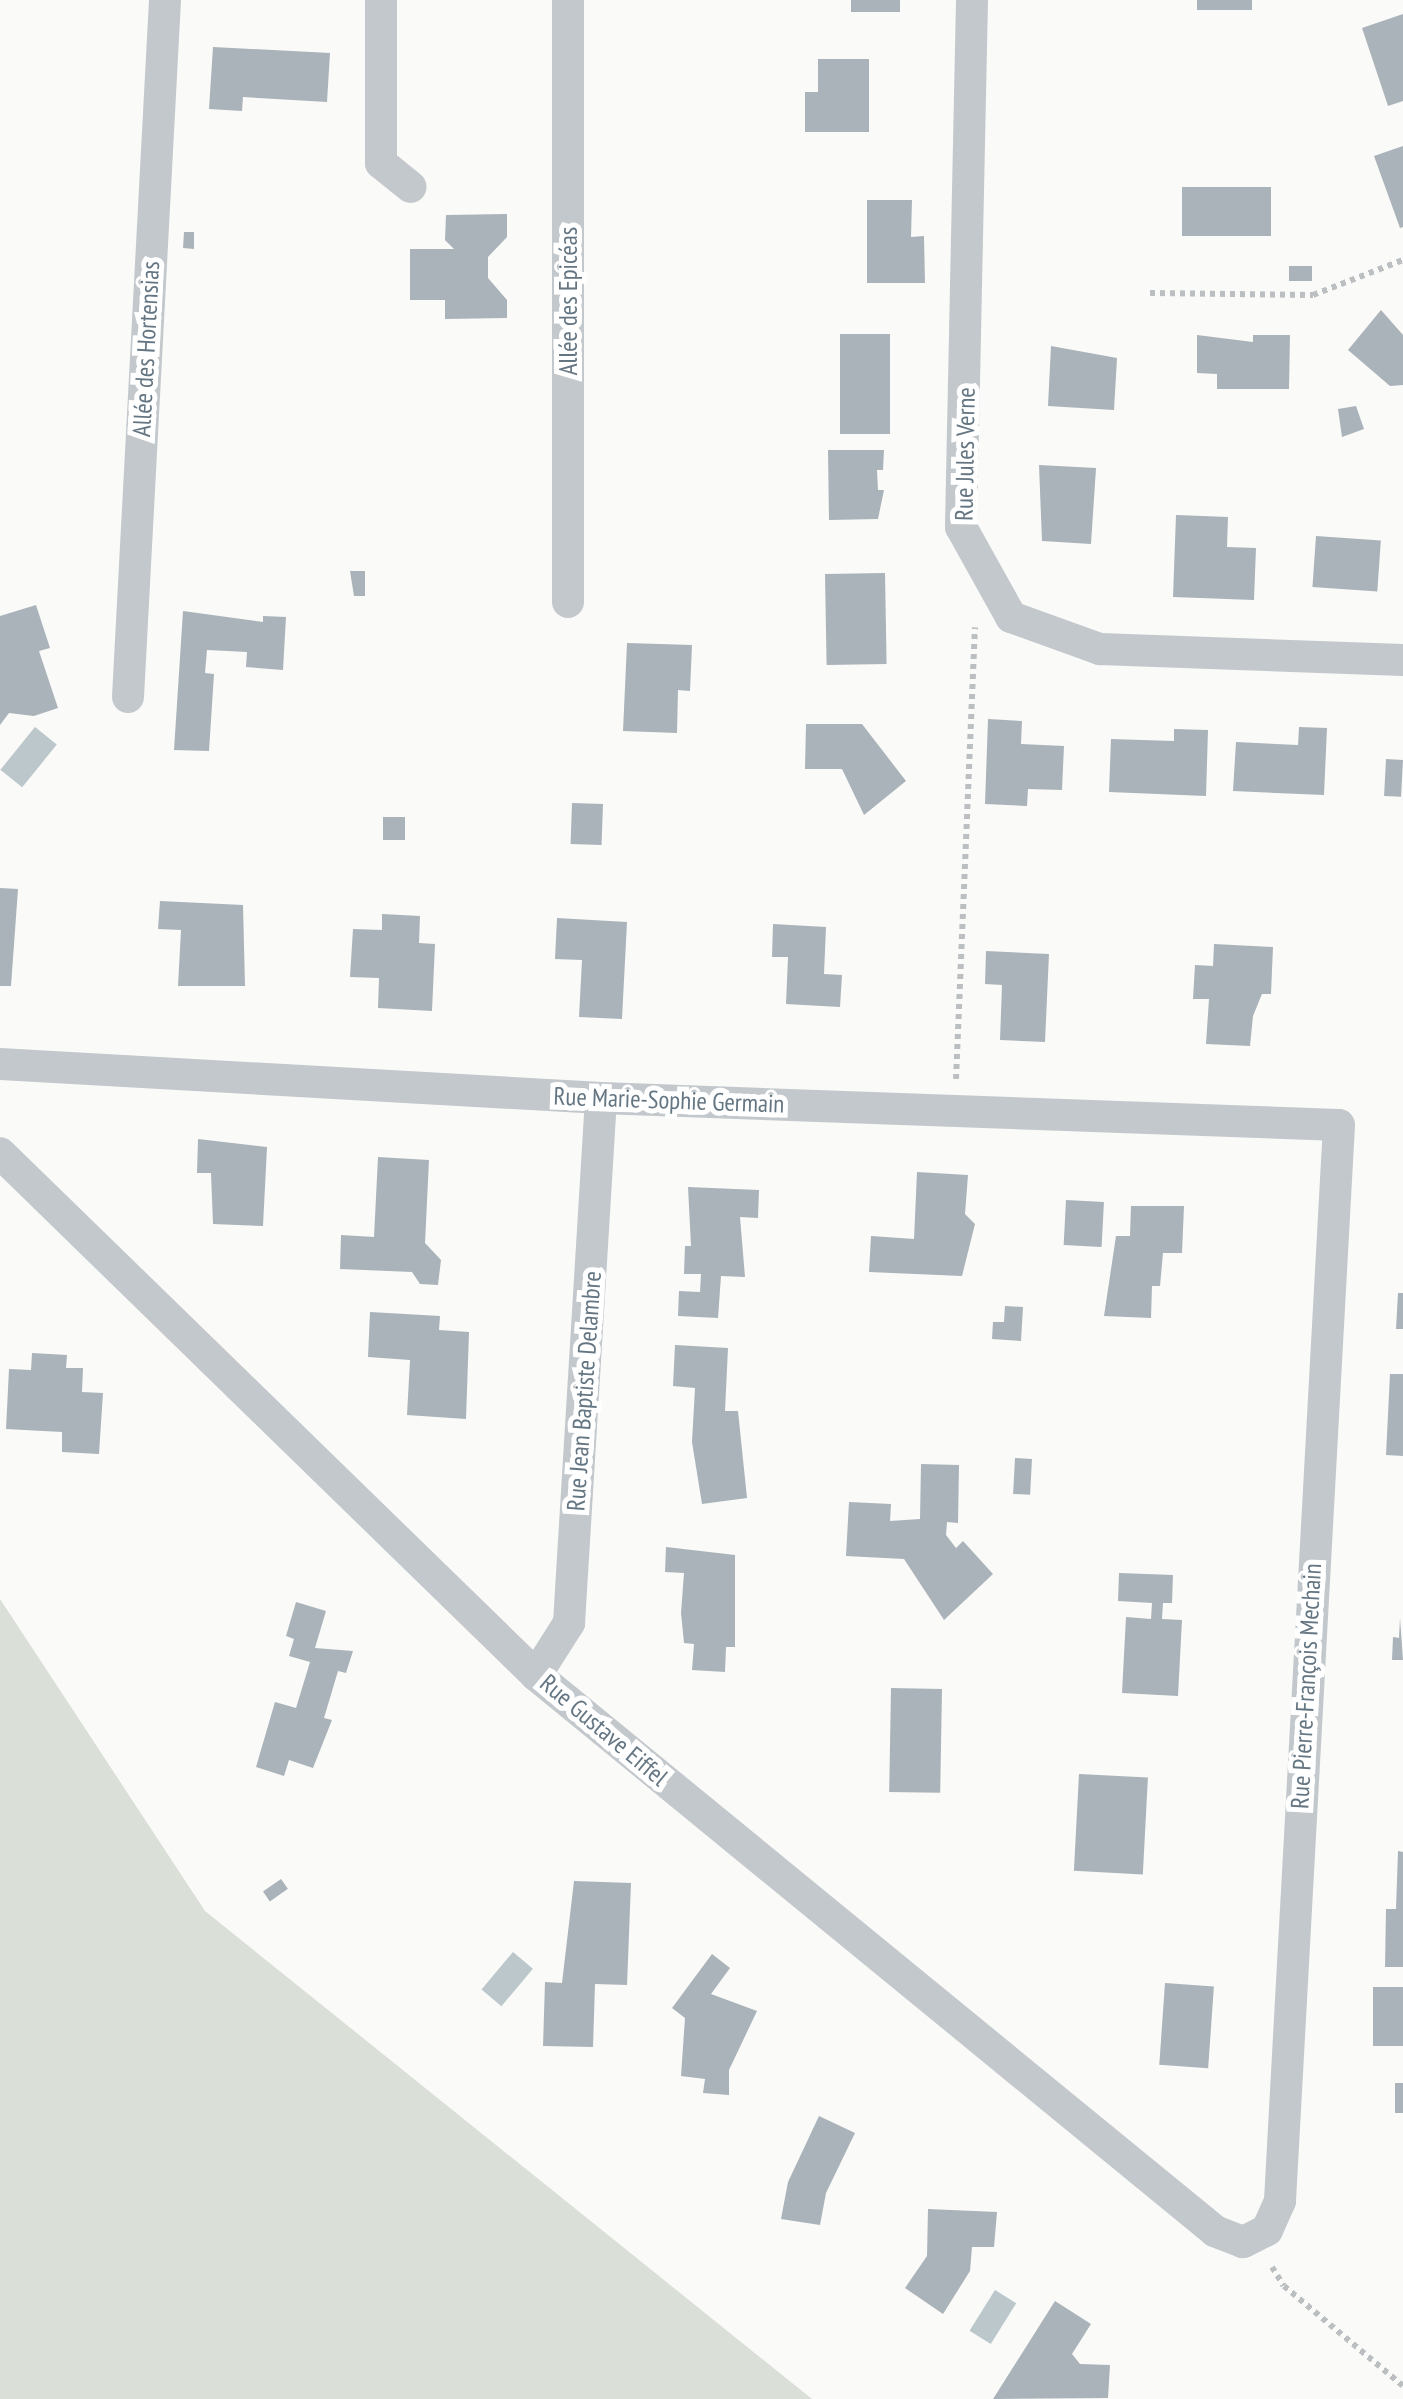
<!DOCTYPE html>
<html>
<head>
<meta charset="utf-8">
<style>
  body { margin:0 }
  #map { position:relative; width:1403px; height:2399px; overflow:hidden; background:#fafaf8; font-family:"PT Sans Narrow",sans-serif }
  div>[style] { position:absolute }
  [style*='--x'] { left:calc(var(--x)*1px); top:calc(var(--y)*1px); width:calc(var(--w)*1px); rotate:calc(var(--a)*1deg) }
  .green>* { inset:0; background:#dadfd7 }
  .water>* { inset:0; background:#bbc7cb; transform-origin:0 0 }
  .building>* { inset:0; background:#aab3b9; transform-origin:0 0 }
  .path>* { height:6px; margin-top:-3px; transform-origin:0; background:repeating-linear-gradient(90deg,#bbbfc2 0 5px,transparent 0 10px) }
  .street>* { height:32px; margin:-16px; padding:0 16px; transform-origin:16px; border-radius:16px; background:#c3c8cc }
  span { translate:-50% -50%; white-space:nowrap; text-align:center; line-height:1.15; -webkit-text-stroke:10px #fff; paint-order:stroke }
  .street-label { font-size:25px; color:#657683 }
</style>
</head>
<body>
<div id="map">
  <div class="green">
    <div style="clip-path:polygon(0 1599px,205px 1911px,812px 2399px,0 2399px)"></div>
  </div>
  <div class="water">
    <div style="left:35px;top:727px;width:28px;height:55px;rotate:39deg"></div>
    <div style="left:513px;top:1952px;width:26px;height:49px;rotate:40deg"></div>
    <div style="left:995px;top:2290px;width:25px;height:48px;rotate:32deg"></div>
  </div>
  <div class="building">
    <div style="left:851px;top:0;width:49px;height:12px"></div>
    <div style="left:1197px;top:0;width:55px;height:10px"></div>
    <div style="clip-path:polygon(1403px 14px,1403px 101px,1388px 106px,1362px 28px)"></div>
    <div style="clip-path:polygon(213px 47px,330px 53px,327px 102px,243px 97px,242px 111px,209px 109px)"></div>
    <div style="clip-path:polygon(818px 59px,869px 59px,869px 132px,805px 132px,805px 92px,818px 92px)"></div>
    <div style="clip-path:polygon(1403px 146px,1403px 227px,1400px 228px,1374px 156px)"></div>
    <div style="left:1182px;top:187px;width:89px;height:49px"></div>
    <div style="clip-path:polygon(867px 200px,912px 200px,911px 237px,924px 236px,925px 283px,867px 283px)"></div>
    <div style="clip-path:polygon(507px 214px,507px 237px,488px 257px,488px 278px,507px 300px,507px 318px,445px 319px,445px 300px,410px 300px,410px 249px,454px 249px,445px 240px,446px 215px)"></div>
    <div style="clip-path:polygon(184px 232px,194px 232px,194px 249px,183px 248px)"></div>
    <div style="left:1289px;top:266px;width:23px;height:15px"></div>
    <div style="clip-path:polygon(1381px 310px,1403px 335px,1403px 385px,1390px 386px,1348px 350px)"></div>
    <div style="left:840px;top:334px;width:50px;height:100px"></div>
    <div style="clip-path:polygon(1197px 335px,1253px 342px,1253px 335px,1290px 335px,1289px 389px,1217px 389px,1217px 374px,1197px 373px)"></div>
    <div style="clip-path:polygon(1051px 346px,1117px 358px,1114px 410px,1048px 406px)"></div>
    <div style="clip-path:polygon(1356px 406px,1364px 429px,1342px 437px,1338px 409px)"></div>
    <div style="clip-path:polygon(828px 450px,884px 450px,883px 470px,877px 470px,878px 490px,884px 490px,878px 519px,829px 520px)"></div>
    <div style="clip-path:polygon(1039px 465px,1096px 468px,1091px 544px,1042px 541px)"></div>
    <div style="clip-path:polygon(1176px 515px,1228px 517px,1227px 547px,1256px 548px,1254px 600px,1173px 597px)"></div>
    <div style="left:1316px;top:536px;width:65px;height:51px;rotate:4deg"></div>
    <div style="clip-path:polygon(350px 571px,365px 571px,365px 596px,354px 596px)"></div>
    <div style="left:885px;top:573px;width:91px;height:60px;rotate:89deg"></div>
    <div style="clip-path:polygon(36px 605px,50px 648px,39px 651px,58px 708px,34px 716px,9px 713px,0 725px,0 616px)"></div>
    <div style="clip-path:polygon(183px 611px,263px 622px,263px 616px,286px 617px,283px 670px,246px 667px,247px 652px,207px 650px,205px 673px,214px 674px,209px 751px,174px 750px)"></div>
    <div style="clip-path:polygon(627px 643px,692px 645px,690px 691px,678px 690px,677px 733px,623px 731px)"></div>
    <div style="clip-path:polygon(988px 719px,1022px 721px,1021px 744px,1064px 746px,1062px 790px,1028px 789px,1027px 806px,985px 804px)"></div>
    <div style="clip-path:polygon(806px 724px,862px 724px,906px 781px,864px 815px,842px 769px,805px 769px)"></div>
    <div style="clip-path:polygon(1299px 727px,1327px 728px,1324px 795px,1233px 791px,1236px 742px,1298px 745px)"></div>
    <div style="clip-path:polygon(1174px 729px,1208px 730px,1206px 796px,1109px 792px,1111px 739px,1174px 741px)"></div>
    <div style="left:1386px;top:759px;width:17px;height:37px;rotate:3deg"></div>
    <div style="left:572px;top:803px;width:31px;height:41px;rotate:2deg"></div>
    <div style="left:383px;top:817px;width:22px;height:23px"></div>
    <div style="clip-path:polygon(0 888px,18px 889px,11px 986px,0 986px)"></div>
    <div style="clip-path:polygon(160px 901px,243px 905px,245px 986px,178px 986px,181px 930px,158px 929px)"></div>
    <div style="clip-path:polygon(382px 914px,420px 916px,419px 943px,435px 944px,432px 1011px,378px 1008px,379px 978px,350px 977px,353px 929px,382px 930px)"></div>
    <div style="clip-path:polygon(557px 918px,627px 922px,622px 1019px,579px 1017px,582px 960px,555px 959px)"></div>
    <div style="clip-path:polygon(773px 924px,826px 927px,824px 974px,842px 975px,840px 1007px,786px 1004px,788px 957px,772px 957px)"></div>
    <div style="clip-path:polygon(1214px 944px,1273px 947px,1271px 994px,1262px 994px,1253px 1016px,1250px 1046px,1206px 1044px,1209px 999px,1193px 999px,1195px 965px,1213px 966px)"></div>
    <div style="clip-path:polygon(986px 951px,1049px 954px,1045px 1042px,1000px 1040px,1002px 985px,985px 984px)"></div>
    <div style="clip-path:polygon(198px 1139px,267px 1147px,263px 1226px,213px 1224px,211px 1173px,197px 1173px)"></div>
    <div style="clip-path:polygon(378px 1157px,429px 1160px,425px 1243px,441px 1260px,438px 1285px,420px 1284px,412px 1272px,340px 1269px,341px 1235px,374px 1237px)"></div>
    <div style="clip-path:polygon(917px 1172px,968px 1175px,965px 1214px,975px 1224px,962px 1276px,869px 1272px,871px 1236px,914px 1239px)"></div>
    <div style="clip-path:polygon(688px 1187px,759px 1190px,758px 1218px,740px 1217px,745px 1277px,721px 1276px,718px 1318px,678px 1316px,679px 1291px,700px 1292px,701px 1274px,684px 1274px,685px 1246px,691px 1246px)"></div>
    <div style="left:1066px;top:1200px;width:38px;height:45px;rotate:3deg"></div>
    <div style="clip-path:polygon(1131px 1206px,1184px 1206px,1182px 1253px,1163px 1253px,1160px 1286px,1152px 1286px,1151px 1318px,1104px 1316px,1116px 1236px,1130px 1236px)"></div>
    <div style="clip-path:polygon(1398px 1293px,1403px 1293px,1403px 1329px,1396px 1329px)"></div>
    <div style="clip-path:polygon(1005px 1306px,1023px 1307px,1021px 1341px,992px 1339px,993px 1322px,1004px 1322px)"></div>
    <div style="clip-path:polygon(370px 1312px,440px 1316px,439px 1330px,469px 1332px,466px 1419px,407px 1415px,410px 1360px,368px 1357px)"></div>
    <div style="clip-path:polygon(675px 1345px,728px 1348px,725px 1411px,738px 1411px,747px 1498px,702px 1504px,692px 1442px,695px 1388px,673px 1386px)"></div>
    <div style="clip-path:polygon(32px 1353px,67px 1355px,66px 1368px,83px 1368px,82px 1392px,103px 1393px,99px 1454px,62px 1452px,62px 1432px,6px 1429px,9px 1369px,31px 1370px)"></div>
    <div style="clip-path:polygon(1390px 1374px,1403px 1374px,1403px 1456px,1386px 1455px)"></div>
    <div style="left:1015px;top:1458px;width:17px;height:36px;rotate:3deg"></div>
    <div style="clip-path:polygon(921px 1464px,959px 1465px,958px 1523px,947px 1522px,946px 1535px,956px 1548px,963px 1541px,993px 1574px,944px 1620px,904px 1559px,846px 1556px,849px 1502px,891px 1504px,890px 1521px,920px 1519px)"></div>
    <div style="clip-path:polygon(666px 1547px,735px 1555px,735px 1647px,726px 1647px,725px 1672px,692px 1670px,694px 1644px,684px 1643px,681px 1613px,684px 1573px,665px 1572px)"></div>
    <div style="clip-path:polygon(1119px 1573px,1173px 1575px,1172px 1603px,1163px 1603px,1162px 1619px,1182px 1620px,1178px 1696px,1122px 1693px,1126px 1617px,1151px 1619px,1152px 1603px,1118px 1601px)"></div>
    <div style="clip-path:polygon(296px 1602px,326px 1611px,315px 1648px,353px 1651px,346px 1673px,338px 1671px,324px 1718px,332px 1720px,313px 1768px,289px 1760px,284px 1776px,256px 1767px,275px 1702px,296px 1708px,310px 1662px,289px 1656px,294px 1639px,286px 1636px)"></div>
    <div style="clip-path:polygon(1400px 1618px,1403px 1660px,1392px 1660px,1393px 1637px,1399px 1638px)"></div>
    <div style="left:891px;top:1688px;width:51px;height:104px;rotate:1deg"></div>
    <div style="left:1079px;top:1774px;width:69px;height:97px;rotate:3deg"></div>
    <div style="clip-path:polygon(1398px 1851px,1403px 1852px,1403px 1967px,1385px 1967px,1386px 1909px,1396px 1909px)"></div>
    <div style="left:281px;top:1879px;width:12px;height:22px;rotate:55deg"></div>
    <div style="clip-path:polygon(574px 1881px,631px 1883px,627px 1985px,595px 1984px,593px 2047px,543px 2046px,545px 1982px,562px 1983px)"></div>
    <div style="clip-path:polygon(712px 1954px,730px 1968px,711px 1994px,757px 2011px,729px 2070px,729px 2095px,703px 2093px,705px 2079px,681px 2076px,685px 2018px,672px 2008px)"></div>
    <div style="left:1165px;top:1983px;width:49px;height:82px;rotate:4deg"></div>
    <div style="left:1373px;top:1987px;width:30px;height:59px"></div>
    <div style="left:1395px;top:2083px;width:8px;height:30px"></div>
    <div style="clip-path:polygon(819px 2116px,855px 2133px,826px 2193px,820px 2225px,781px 2219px,788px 2182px)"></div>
    <div style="clip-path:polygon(928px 2209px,997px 2212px,994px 2247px,972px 2247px,970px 2271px,943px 2314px,905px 2288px,927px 2256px)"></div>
    <div style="clip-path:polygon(1055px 2301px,1091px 2324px,1072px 2354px,1080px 2364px,1110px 2365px,1108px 2398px,993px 2399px)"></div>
  </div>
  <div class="path">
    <div style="--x:1150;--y:293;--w:163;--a:0.7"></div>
    <div style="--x:1313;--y:295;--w:97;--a:-21.3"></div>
    <div style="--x:956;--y:1079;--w:452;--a:-87.6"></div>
    <div style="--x:1272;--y:2267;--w:22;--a:58"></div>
    <div style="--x:1284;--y:2286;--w:155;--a:40"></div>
  </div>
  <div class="street">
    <div style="--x:381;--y:0;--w:163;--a:90"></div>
    <div style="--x:381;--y:163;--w:38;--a:39"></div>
    <div style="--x:972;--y:0;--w:527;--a:91.2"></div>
    <div style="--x:961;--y:527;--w:103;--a:60.9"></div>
    <div style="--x:1011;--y:617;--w:95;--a:19.8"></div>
    <div style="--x:1100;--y:649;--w:303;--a:2.1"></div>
    <div style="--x:568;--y:602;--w:602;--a:-90"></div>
    <div style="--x:128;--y:697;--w:698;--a:-86.96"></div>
    <div style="--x:0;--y:1064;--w:602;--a:3.24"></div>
    <div style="--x:601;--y:1098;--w:738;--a:2.1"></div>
    <div style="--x:1339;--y:1125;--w:1078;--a:93.14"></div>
    <div style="--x:1280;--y:2201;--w:32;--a:114"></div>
    <div style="--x:1267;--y:2230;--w:27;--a:153"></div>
    <div style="--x:1243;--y:2242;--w:30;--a:-159"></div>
    <div style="--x:1215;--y:2231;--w:878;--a:-140.69"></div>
    <div style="--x:536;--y:1675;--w:748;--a:-135.76"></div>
    <div style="--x:536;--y:1675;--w:62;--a:-57.6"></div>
    <div style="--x:569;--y:1623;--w:526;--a:-86.51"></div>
  </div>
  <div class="street-label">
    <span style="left:568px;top:301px;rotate:-90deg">Allée des Epicéas</span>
    <span style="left:146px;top:349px;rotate:-87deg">Allée des Hortensias</span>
    <span style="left:965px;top:454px;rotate:-89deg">Rue Jules Verne</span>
    <span style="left:669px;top:1100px;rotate:2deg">Rue Marie-Sophie Germain</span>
    <span style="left:584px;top:1391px;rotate:-86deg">Rue Jean Baptiste Delambre</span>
    <span style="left:1306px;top:1686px;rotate:-87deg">Rue Pierre-François Mechain</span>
    <span style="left:604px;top:1730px;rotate:40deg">Rue Gustave Eiffel</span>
  </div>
</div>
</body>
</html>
